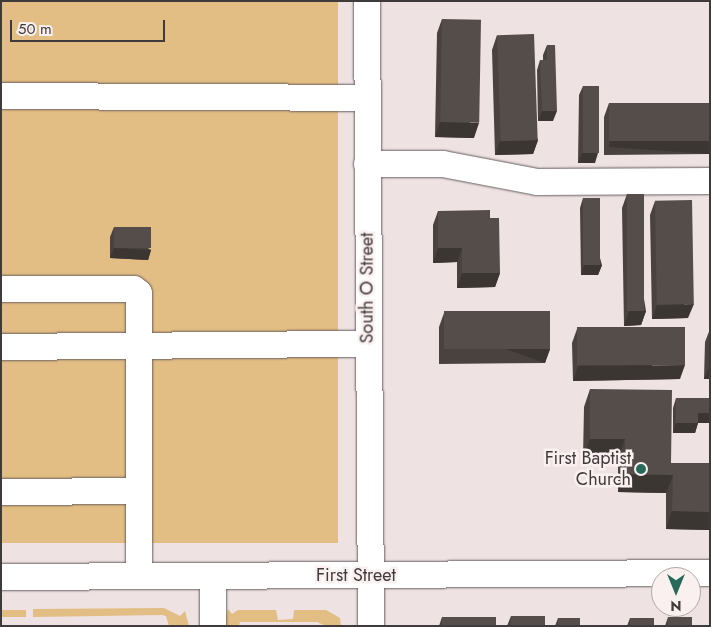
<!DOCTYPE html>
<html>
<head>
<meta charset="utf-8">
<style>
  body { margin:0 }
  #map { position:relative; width:711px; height:627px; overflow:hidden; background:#eee2e3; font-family:Jost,sans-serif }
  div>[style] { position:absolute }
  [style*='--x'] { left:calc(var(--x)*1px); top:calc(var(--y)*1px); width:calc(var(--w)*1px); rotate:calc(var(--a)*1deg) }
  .green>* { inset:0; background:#e2bd84; transform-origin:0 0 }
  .roads { filter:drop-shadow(0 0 1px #675d5e) drop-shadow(0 0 1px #675d5e) }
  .minor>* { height:26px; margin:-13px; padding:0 13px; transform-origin:13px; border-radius:13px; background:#fff }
  .wall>* { inset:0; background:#49423f }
  .shaded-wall>* { inset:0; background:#3c3633; transform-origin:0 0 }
  .building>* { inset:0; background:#554d49; transform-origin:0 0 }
  .dots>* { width:14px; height:14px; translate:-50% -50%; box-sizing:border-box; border:2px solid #fbf0f0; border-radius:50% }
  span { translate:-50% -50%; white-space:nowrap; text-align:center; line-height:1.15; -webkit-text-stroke:5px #fbf0f0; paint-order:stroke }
  .street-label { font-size:18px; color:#3f3a3b }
  .poi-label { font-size:18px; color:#3f3a3b }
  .right { translate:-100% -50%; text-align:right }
  .frame { position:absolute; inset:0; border:2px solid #3f3a3b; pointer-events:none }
  .north { position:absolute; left:651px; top:567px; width:50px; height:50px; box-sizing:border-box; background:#fbf0f0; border:1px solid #b0a7a8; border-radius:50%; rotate:180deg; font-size:14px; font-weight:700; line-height:20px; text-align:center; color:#3f3a3b }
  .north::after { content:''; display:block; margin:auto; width:18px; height:22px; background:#276a5a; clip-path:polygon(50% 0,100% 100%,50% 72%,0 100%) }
  .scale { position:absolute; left:10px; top:20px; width:155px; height:22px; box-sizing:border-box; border:2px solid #3f3a3b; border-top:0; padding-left:6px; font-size:15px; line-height:18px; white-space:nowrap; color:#3f3a3b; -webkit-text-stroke:4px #fbf0f0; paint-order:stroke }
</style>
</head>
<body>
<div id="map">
  <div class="green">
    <div style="left:1px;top:1px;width:337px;height:542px"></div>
    <div style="clip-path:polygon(164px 608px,180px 616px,185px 611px,189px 626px,169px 626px,166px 616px,162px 615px,33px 617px,33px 609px)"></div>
    <div style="clip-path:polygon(228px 609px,232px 614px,238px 610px,276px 610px,278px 620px,293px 619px,294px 610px,326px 610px,340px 618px,341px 626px,326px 626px,317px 622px,240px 622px,239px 626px,223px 626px)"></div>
    <div style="left:1px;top:610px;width:25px;height:7px"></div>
  </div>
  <div class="roads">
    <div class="minor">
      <div style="--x:367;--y:1;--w:625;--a:89.63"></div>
      <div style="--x:1;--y:96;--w:366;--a:0.3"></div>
      <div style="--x:367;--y:164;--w:76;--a:0"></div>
      <div style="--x:443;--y:164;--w:96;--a:10.8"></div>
      <div style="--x:537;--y:182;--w:173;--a:-0.3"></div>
      <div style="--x:1;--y:289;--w:133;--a:0"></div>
      <div style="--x:134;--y:289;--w:6;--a:39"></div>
      <div style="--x:139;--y:293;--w:283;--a:90"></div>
      <div style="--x:1;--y:347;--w:366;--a:-0.5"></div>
      <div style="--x:1;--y:492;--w:138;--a:-0.4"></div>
      <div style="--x:1;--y:577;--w:709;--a:-0.32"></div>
      <div style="--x:213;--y:626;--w:50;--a:-90"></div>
    </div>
  </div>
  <div class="wall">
    <div style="clip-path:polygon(442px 19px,474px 138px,435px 137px,437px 33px)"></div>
    <div style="clip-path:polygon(497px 35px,538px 140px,533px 154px,495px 155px,492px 50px)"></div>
    <div style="clip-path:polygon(547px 45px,553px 121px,538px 121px,537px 70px,540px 60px,543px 60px,543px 55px)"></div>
    <div style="clip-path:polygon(583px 86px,595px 163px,578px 163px,579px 95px)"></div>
    <div style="clip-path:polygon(609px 103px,710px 103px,709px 154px,604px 155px,604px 117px)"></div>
    <div style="clip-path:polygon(627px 194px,646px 311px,641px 325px,624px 326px,622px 208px)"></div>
    <div style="clip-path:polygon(583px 198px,602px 265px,598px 275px,581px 275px,580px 208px)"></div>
    <div style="clip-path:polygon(655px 201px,688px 318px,652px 319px,650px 215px)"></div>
    <div style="clip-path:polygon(438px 211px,490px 218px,500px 273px,495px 287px,457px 288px,457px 262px,433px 263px,433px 225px)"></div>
    <div style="clip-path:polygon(114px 227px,151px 250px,148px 260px,110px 258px,110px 237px)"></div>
    <div style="clip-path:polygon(444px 313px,550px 349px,545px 363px,439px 364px,439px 327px)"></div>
    <div style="clip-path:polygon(577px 329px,680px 379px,573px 381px,572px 343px)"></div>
    <div style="clip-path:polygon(710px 329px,710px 379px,704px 379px,705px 342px)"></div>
    <div style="clip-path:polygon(590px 389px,671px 463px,710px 463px,710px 530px,666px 529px,666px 493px,618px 492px,618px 457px,583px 457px,584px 407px)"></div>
    <div style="clip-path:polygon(676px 398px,710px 423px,698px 423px,695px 433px,673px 433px,673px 408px)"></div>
    <div style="clip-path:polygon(511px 616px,545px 626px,507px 626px)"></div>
    <div style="clip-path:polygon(442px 617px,496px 626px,439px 626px)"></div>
    <div style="clip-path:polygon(668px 617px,692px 626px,665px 626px)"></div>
    <div style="clip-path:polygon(558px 618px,580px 626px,555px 626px)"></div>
    <div style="clip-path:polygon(630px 618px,653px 626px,627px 626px)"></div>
  </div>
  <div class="shaded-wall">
    <div style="clip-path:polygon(542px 111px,557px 111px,553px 121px,538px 121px)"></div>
    <div style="clip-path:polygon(440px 122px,479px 123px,474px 138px,435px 137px)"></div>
    <div style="clip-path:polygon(538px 140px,533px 154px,495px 155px,500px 141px)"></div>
    <div style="left:710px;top:140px;width:14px;height:100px;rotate:94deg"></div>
    <div style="clip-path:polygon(582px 153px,598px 153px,595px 163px,578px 163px)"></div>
    <div style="clip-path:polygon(114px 248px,151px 250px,148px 260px,110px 258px)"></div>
    <div style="clip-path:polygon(438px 248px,462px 248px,457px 262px,433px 263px)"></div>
    <div style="clip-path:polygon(584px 265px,602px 265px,598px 275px,581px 275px)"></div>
    <div style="clip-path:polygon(462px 273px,500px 273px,495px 287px,457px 288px)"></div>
    <div style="clip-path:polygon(694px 304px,688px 318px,652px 319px,657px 305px)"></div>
    <div style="clip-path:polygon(629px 311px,646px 311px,641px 325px,624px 326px)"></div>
    <div style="left:550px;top:349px;width:15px;height:106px;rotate:110deg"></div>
    <div style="clip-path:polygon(685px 365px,680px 379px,573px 381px,578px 366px)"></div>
    <div style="clip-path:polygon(710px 365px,710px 379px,704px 379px)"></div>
    <div style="clip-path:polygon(698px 413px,710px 413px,710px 423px,695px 423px)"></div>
    <div style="clip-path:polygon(676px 423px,698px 423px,695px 433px,673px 433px)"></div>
    <div style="clip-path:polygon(590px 439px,625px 439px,618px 457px,583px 457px)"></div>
    <div style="clip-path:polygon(624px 474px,673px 475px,666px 493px,618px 492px)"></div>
    <div style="clip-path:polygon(672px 511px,710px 512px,710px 530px,666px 529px)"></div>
  </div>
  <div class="building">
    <div style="left:442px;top:19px;width:39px;height:103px;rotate:1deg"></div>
    <div style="left:534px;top:34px;width:106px;height:37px;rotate:88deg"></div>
    <div style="clip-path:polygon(547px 45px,555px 45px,557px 111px,542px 111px,540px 60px,547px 60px)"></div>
    <div style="left:583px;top:86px;width:16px;height:67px"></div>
    <div style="left:609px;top:103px;width:101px;height:38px"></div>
    <div style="left:627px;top:194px;width:17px;height:117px"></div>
    <div style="left:583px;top:198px;width:17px;height:67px"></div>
    <div style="left:692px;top:200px;width:104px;height:37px;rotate:89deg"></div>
    <div style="clip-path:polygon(490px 210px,490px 218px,499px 218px,500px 273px,462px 273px,462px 248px,438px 248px,438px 211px)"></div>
    <div style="left:114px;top:227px;width:37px;height:21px"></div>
    <div style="left:550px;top:311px;width:38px;height:106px;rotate:90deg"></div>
    <div style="left:685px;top:327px;width:38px;height:108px;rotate:90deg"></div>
    <div style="clip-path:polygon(590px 389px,672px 390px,671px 463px,710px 463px,710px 512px,672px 511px,673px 475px,624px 474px,625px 439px,590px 439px)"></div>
    <div style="clip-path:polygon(676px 398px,710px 398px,710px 413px,698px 413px,698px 423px,676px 423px)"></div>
    <div style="left:511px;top:616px;width:34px;height:10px"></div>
    <div style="left:442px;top:617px;width:54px;height:9px"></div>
    <div style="left:668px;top:617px;width:24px;height:9px"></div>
    <div style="left:558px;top:618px;width:22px;height:8px"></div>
    <div style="left:630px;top:618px;width:24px;height:8px"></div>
  </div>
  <div class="dots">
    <div style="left:641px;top:469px;background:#276a5a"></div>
  </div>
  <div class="street-label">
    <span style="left:367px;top:288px;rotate:-90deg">South O Street</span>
    <span style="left:356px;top:575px">First Street</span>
  </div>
  <div class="poi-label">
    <span class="right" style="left:631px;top:469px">First Baptist<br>Church</span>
  </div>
  <div class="frame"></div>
  <div class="north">N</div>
  <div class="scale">50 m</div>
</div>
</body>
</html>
